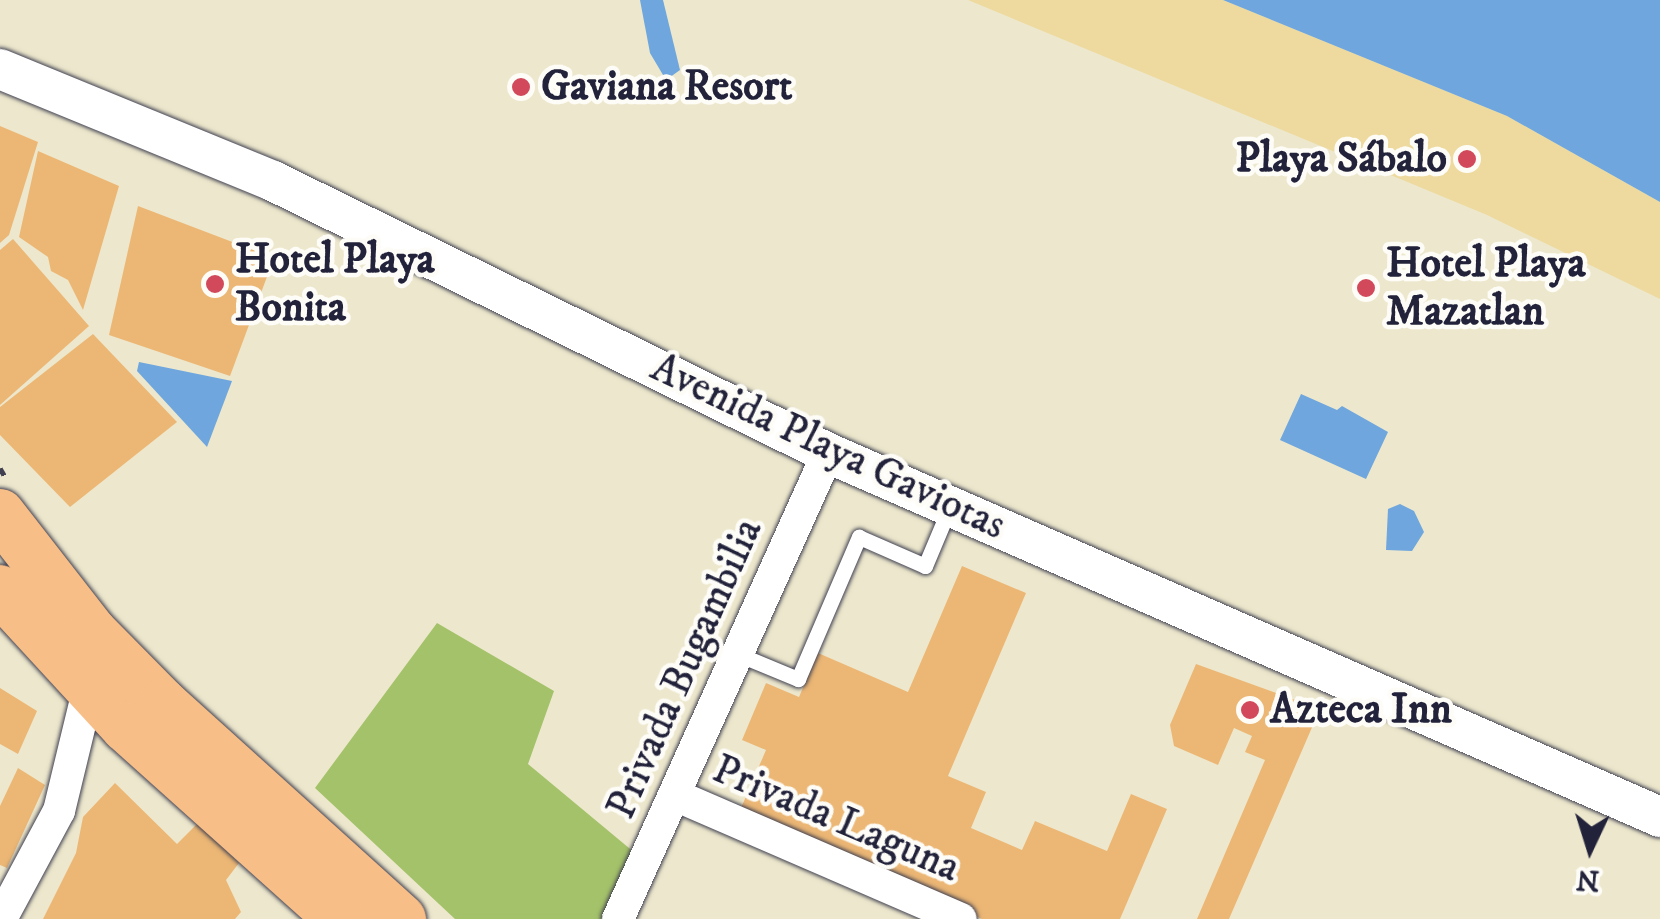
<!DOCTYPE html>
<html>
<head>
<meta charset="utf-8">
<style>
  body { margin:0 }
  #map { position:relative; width:1660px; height:919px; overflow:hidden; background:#ede8cd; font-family:"IM FELL DW Pica",serif }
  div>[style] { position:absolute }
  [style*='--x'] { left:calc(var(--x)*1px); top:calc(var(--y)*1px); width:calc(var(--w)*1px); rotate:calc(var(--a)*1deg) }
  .green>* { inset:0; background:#a4c26a }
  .sand>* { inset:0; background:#eeda9e }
  .water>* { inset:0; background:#6ea6dd }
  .building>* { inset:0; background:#ecb775 }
  .path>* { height:5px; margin-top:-2.5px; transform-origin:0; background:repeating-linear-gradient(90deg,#404051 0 8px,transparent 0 16px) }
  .roads { filter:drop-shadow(0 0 2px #404051) drop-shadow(0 0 2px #404051) }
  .service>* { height:15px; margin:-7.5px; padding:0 7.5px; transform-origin:7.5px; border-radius:7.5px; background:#fff }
  .minor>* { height:32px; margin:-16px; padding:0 16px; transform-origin:16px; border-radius:16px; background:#fff }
  .tertiary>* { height:40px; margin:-20px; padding:0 20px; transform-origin:20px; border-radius:20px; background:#fff }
  .primary>* { height:50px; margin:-25px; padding:0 25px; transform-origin:25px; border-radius:25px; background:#f7be88 }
  .dots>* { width:28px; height:28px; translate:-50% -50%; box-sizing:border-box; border:5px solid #fdfcf7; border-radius:50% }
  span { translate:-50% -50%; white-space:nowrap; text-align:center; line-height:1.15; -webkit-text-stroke:9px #fdfcf7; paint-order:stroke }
  .poi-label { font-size:42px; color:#22223b; font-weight:700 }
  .left { translate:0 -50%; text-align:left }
  .right { translate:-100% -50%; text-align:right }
  .street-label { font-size:42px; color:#22223b }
  .north { position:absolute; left:1540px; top:799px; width:100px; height:100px; -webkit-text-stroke:8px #fdfcf7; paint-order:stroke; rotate:184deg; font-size:28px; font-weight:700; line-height:40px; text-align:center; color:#22223b }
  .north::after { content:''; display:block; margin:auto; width:35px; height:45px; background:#22223b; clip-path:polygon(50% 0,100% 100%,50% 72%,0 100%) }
</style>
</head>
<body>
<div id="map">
  <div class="green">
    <div style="clip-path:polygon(437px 623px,554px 691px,528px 764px,635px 853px,602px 919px,455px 919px,315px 788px)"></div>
  </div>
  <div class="sand">
    <div style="clip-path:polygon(968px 0,1223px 0,1507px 116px,1660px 202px,1660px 299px,1487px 215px)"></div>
  </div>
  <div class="water">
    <div style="clip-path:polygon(640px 0,663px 0,680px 70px,666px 80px,650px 53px)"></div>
    <div style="clip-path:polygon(1223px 0,1660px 0,1660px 202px,1507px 116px)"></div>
    <div style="clip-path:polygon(139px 362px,232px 381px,207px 447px,137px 371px)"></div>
    <div style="clip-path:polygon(1301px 394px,1337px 410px,1342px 406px,1388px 432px,1366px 479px,1280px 440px)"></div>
    <div style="clip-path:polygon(1400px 504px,1414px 511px,1424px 532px,1412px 551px,1386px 550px,1388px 509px)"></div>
  </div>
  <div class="building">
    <div style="clip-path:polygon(0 126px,38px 142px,9px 235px,0 243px)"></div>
    <div style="clip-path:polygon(38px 151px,119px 186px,83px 310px,68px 280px,51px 271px,48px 257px,19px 237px)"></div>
    <div style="clip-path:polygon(138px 206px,274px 258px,230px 376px,109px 335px)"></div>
    <div style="clip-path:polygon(13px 239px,89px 326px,0 405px,0 250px)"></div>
    <div style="clip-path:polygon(93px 334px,177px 422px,70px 507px,0 435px,0 407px)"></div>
    <div style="clip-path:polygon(962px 566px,1026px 593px,948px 776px,986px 792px,971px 828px,1022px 850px,1035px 821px,1107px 851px,1131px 794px,1167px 809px,1120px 919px,982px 919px,738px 815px,766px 750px,742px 740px,766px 683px,799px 697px,818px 653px,908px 692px)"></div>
    <div style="clip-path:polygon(1196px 664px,1320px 709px,1229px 919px,1197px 919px,1265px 760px,1245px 752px,1252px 736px,1234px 728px,1218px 765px,1174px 746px,1170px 725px)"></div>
    <div style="clip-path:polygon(0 688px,37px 711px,18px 754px,0 744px)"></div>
    <div style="clip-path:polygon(18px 768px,45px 785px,7px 868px,0 865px,0 806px)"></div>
    <div style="clip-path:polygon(115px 783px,177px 844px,198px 823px,239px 863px,226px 880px,241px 912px,235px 919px,43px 919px,76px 853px,83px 817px)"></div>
  </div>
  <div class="path">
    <div style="--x:0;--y:468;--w:14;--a:60"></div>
  </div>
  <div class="roads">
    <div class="service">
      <div style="--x:740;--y:655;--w:63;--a:22.5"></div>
      <div style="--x:798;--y:679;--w:155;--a:-66.8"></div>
      <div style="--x:859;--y:537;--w:72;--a:23.7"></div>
      <div style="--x:925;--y:566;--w:62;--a:-67.2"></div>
    </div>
    <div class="minor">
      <div style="--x:677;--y:796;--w:309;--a:23.4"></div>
      <div style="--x:1;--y:919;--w:123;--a:-61.8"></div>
      <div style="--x:59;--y:811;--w:128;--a:-76.4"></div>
      <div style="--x:618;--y:919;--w:511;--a:-65.74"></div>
    </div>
    <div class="tertiary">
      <div style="--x:0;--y:69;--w:295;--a:22.3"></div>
      <div style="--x:273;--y:181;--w:618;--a:26.11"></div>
      <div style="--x:828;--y:453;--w:908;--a:23.63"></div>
    </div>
    <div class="primary">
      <div style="--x:0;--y:514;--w:150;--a:52.1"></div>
      <div style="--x:92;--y:632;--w:101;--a:45.4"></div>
      <div style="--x:163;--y:704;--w:321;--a:42.1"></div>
      <div style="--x:0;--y:590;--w:186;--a:47.4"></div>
      <div style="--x:126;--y:727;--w:288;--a:41.9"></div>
    </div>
  </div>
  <div class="dots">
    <div style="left:521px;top:87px;background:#d1495b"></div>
    <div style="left:1467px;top:159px;background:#d1495b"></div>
    <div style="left:215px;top:284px;background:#d1495b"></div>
    <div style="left:1366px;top:288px;background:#d1495b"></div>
    <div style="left:1250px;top:710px;background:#d1495b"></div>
  </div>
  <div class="poi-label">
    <span class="left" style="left:541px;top:87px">Gaviana Resort</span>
    <span class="right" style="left:1447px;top:159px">Playa Sábalo</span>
    <span class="left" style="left:235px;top:284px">Hotel Playa<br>Bonita</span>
    <span class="left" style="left:1386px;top:288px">Hotel Playa<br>Mazatlan</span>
    <span class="left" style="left:1270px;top:710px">Azteca Inn</span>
  </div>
  <div class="street-label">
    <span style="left:828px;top:447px;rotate:25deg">Avenida Playa Gaviotas</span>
    <span style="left:685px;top:669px;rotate:-66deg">Privada Bugambilia</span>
    <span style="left:836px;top:819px;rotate:23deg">Privada Laguna</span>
  </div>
  <div class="north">N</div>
</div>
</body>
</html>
